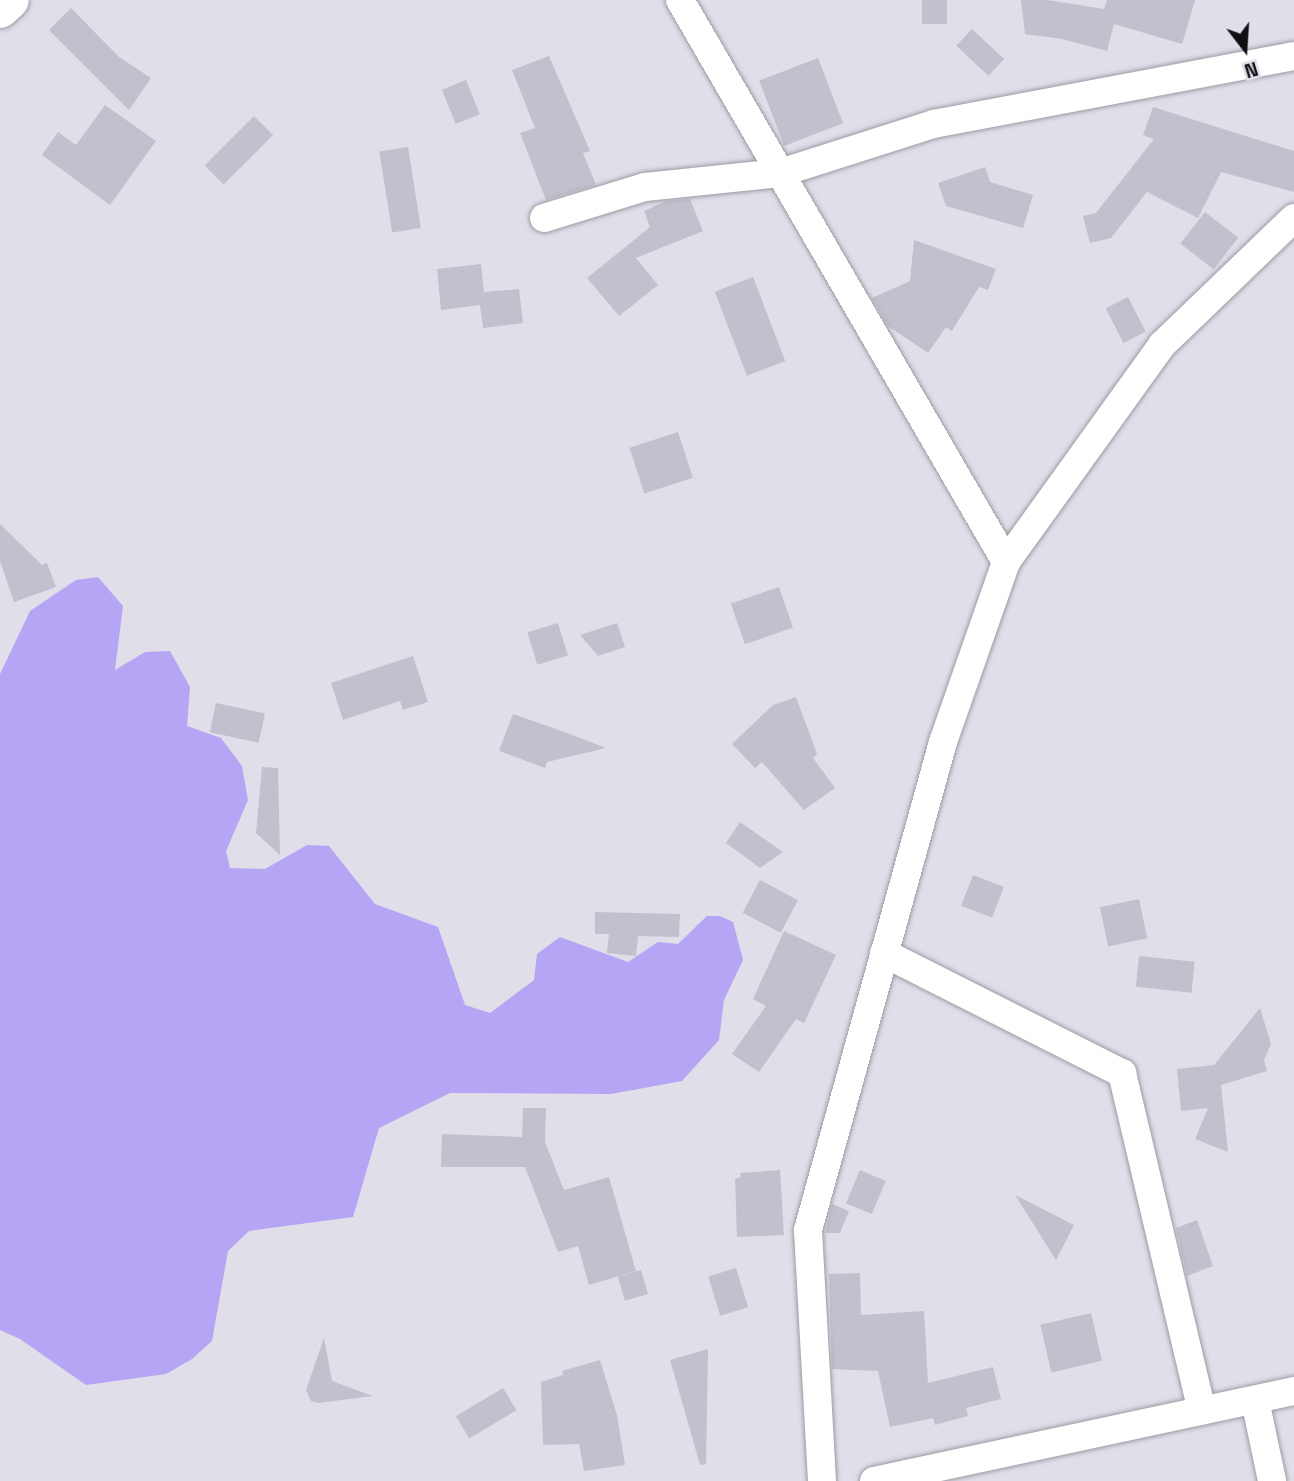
<!DOCTYPE html>
<html>
<head>
<meta charset="utf-8">
<style>
  body { margin:0 }
  #map { position:relative; width:1294px; height:1481px; overflow:hidden; background:#e0dee9; font-family:"Space Grotesk",sans-serif }
  div>[style] { position:absolute }
  [style*='--x'] { left:calc(var(--x)*1px); top:calc(var(--y)*1px); width:calc(var(--w)*1px); rotate:calc(var(--a)*1deg) }
  .green>* { inset:0; background:#b6a5f4 }
  .building>* { inset:0; background:#c0c1cc; transform-origin:0 0 }
  .roads { filter:drop-shadow(0 0 2px #9c9ba5) drop-shadow(0 0 2px #9c9ba5) }
  .minor>* { height:28px; margin:-14px; padding:0 14px; transform-origin:14px; border-radius:14px; background:#fff }
  .primary>* { height:38px; margin:-19px; padding:0 19px; transform-origin:19px; border-radius:19px; background:#fff }
  span { translate:-50% -50%; white-space:nowrap; text-align:center; line-height:1.15; -webkit-text-stroke:5px #e0dee9; paint-order:stroke }
  .north { position:absolute; left:1210px; top:14px; width:70px; height:70px; -webkit-text-stroke:5px #e0dee9; paint-order:stroke; rotate:163deg; font-size:19px; font-weight:700; line-height:28px; text-align:center; color:#100f12 }
  .north::after { content:''; display:block; margin:auto; width:24px; height:32px; background:#100f12; clip-path:polygon(50% 0,100% 100%,50% 72%,0 100%) }
</style>
</head>
<body>
<div id="map">
  <div class="green">
    <div style="clip-path:polygon(98px 577px,123px 606px,115px 670px,145px 652px,170px 651px,190px 687px,187px 726px,221px 738px,242px 766px,248px 800px,226px 851px,230px 868px,265px 869px,307px 845px,329px 846px,375px 904px,438px 927px,465px 1005px,490px 1013px,534px 980px,537px 954px,560px 937px,628px 962px,658px 942px,678px 944px,707px 916px,720px 916px,733px 922px,743px 960px,724px 1000px,719px 1040px,682px 1081px,611px 1094px,450px 1093px,379px 1128px,353px 1217px,249px 1231px,228px 1251px,212px 1341px,192px 1359px,166px 1374px,86px 1385px,20px 1339px,0 1330px,0 674px,30px 611px,76px 580px)"></div>
  </div>
  <div class="building">
    <div style="left:922px;top:0;width:25px;height:24px"></div>
    <div style="clip-path:polygon(1021px 0,1047px 0,1104px 9px,1107px 0,1195px 0,1182px 44px,1114px 24px,1107px 51px,1062px 39px,1025px 34px)"></div>
    <div style="clip-path:polygon(71px 8px,119px 57px,151px 78px,129px 110px,49px 30px)"></div>
    <div style="left:972px;top:29px;width:44px;height:23px;rotate:43deg"></div>
    <div style="clip-path:polygon(549px 56px,590px 151px,583px 153px,596px 185px,546px 200px,520px 133px,535px 128px,512px 70px)"></div>
    <div style="left:818px;top:58px;width:70px;height:63px;rotate:69deg"></div>
    <div style="left:466px;top:80px;width:37px;height:26px;rotate:68deg"></div>
    <div style="clip-path:polygon(105px 105px,156px 141px,110px 205px,42px 155px,58px 132px,76px 145px)"></div>
    <div style="clip-path:polygon(1153px 107px,1294px 151px,1294px 192px,1221px 172px,1198px 218px,1147px 192px,1111px 238px,1090px 243px,1083px 216px,1096px 213px,1154px 139px,1143px 135px)"></div>
    <div style="left:254px;top:116px;width:27px;height:70px;rotate:45deg"></div>
    <div style="left:408px;top:147px;width:82px;height:29px;rotate:81deg"></div>
    <div style="clip-path:polygon(985px 167px,990px 182px,1033px 195px,1023px 228px,946px 206px,938px 183px)"></div>
    <div style="clip-path:polygon(690px 199px,703px 231px,636px 258px,658px 285px,619px 316px,587px 278px,650px 227px,644px 211px,666px 201px)"></div>
    <div style="left:1205px;top:212px;width:42px;height:40px;rotate:38deg"></div>
    <div style="clip-path:polygon(914px 240px,996px 269px,988px 290px,979px 287px,952px 331px,946px 327px,928px 353px,888px 326px,872px 298px,910px 281px)"></div>
    <div style="clip-path:polygon(481px 264px,484px 292px,519px 289px,523px 323px,483px 328px,480px 305px,441px 310px,437px 269px)"></div>
    <div style="left:753px;top:277px;width:90px;height:41px;rotate:69deg"></div>
    <div style="left:1128px;top:297px;width:39px;height:25px;rotate:63deg"></div>
    <div style="left:678px;top:432px;width:48px;height:51px;rotate:72deg"></div>
    <div style="clip-path:polygon(0 524px,42px 565px,47px 563px,56px 587px,14px 602px,0 561px)"></div>
    <div style="left:779px;top:587px;width:43px;height:51px;rotate:71deg"></div>
    <div style="left:558px;top:623px;width:34px;height:32px;rotate:73deg"></div>
    <div style="clip-path:polygon(617px 623px,625px 647px,598px 656px,580px 635px)"></div>
    <div style="clip-path:polygon(413px 656px,428px 702px,403px 710px,400px 701px,343px 720px,331px 683px)"></div>
    <div style="clip-path:polygon(796px 697px,817px 754px,813px 758px,835px 788px,804px 810px,762px 762px,755px 768px,732px 744px,773px 705px)"></div>
    <div style="left:216px;top:703px;width:50px;height:30px;rotate:12deg"></div>
    <div style="clip-path:polygon(513px 714px,567px 733px,606px 748px,547px 762px,545px 768px,499px 751px)"></div>
    <div style="clip-path:polygon(262px 767px,278px 768px,280px 855px,256px 833px)"></div>
    <div style="clip-path:polygon(740px 822px,783px 852px,760px 868px,726px 843px)"></div>
    <div style="left:973px;top:875px;width:33px;height:33px;rotate:21deg"></div>
    <div style="left:760px;top:880px;width:43px;height:37px;rotate:28deg"></div>
    <div style="left:1139px;top:899px;width:40px;height:40px;rotate:78deg"></div>
    <div style="clip-path:polygon(595px 912px,680px 914px,679px 937px,638px 936px,636px 956px,607px 953px,609px 934px,595px 934px)"></div>
    <div style="clip-path:polygon(784px 931px,836px 955px,804px 1023px,796px 1019px,759px 1072px,732px 1054px,766px 1006px,753px 999px)"></div>
    <div style="left:1139px;top:956px;width:56px;height:31px;rotate:6deg"></div>
    <div style="clip-path:polygon(1260px 1008px,1271px 1044px,1264px 1060px,1267px 1071px,1221px 1085px,1228px 1152px,1195px 1139px,1208px 1108px,1181px 1111px,1177px 1069px,1214px 1065px)"></div>
    <div style="clip-path:polygon(523px 1108px,546px 1108px,545px 1142px,564px 1190px,609px 1177px,636px 1271px,589px 1285px,578px 1246px,558px 1252px,525px 1167px,441px 1167px,442px 1134px,522px 1137px)"></div>
    <div style="clip-path:polygon(780px 1170px,784px 1235px,737px 1237px,735px 1179px,741px 1177px,740px 1173px)"></div>
    <div style="left:860px;top:1170px;width:28px;height:36px;rotate:23deg"></div>
    <div style="clip-path:polygon(1015px 1195px,1074px 1225px,1056px 1260px)"></div>
    <div style="clip-path:polygon(832px 1204px,849px 1211px,840px 1233px,825px 1233px)"></div>
    <div style="clip-path:polygon(1197px 1220px,1213px 1266px,1187px 1276px,1176px 1228px)"></div>
    <div style="left:736px;top:1268px;width:41px;height:29px;rotate:73deg"></div>
    <div style="left:641px;top:1270px;width:25px;height:24px;rotate:74deg"></div>
    <div style="clip-path:polygon(860px 1273px,861px 1315px,924px 1311px,928px 1383px,993px 1367px,1001px 1399px,966px 1408px,968px 1416px,935px 1425px,933px 1418px,890px 1427px,878px 1371px,832px 1369px,829px 1274px)"></div>
    <div style="left:1091px;top:1313px;width:49px;height:52px;rotate:77deg"></div>
    <div style="clip-path:polygon(324px 1338px,332px 1381px,373px 1396px,318px 1403px,311px 1401px,306px 1390px)"></div>
    <div style="clip-path:polygon(708px 1349px,706px 1464px,700px 1465px,670px 1360px)"></div>
    <div style="clip-path:polygon(600px 1360px,617px 1415px,625px 1465px,584px 1471px,579px 1444px,543px 1445px,541px 1382px,563px 1375px,562px 1371px)"></div>
    <div style="left:503px;top:1388px;width:26px;height:55px;rotate:59deg"></div>
  </div>
  <div class="roads">
    <div class="minor">
      <div style="--x:680;--y:0;--w:650;--a:59.88"></div>
      <div style="--x:544;--y:218;--w:106;--a:-17.1"></div>
      <div style="--x:645;--y:187;--w:136;--a:-5.9"></div>
      <div style="--x:780;--y:173;--w:162;--a:-17.7"></div>
      <div style="--x:934;--y:124;--w:366;--a:-10.7"></div>
      <div style="--x:884;--y:953;--w:267;--a:26.8"></div>
      <div style="--x:1122;--y:1073;--w:347;--a:76.7"></div>
      <div style="--x:1255;--y:1400;--w:83;--a:78.1"></div>
      <div style="--x:822;--y:1481;--w:251;--a:-93.2"></div>
      <div style="--x:808;--y:1230;--w:506;--a:-74.54"></div>
      <div style="--x:943;--y:742;--w:191;--a:-70.7"></div>
      <div style="--x:1006;--y:562;--w:267;--a:-54.3"></div>
      <div style="--x:1162;--y:345;--w:183;--a:-43.9"></div>
      <div style="--x:874;--y:1481;--w:430;--a:-12.1"></div>
    </div>
    <div class="primary">
      <div style="--x:0;--y:9;--w:13;--a:-42"></div>
    </div>
  </div>
  <div class="north">N</div>
</div>
</body>
</html>
